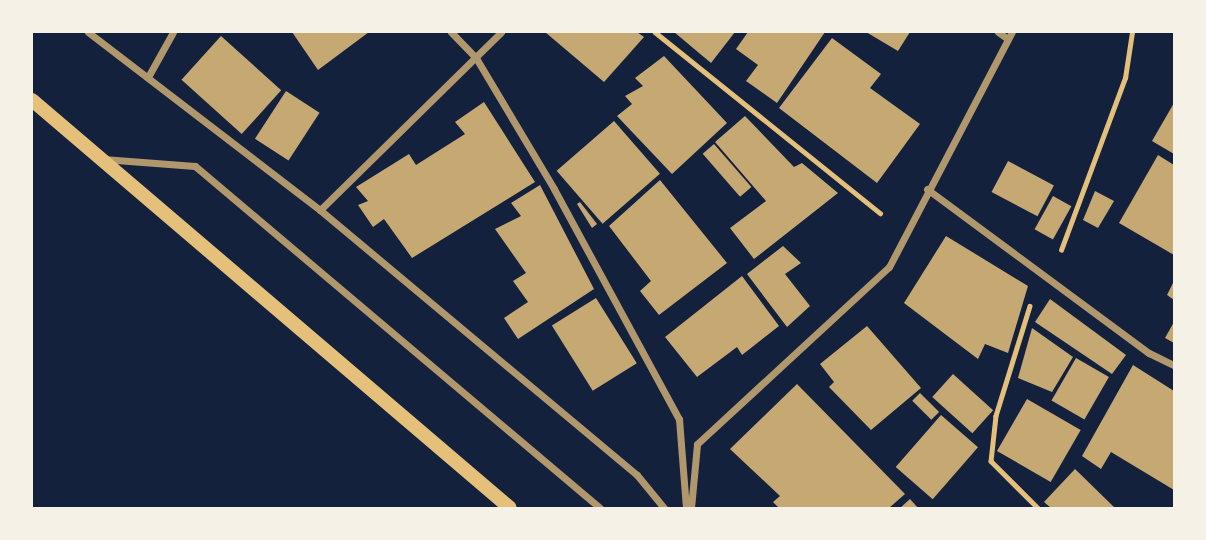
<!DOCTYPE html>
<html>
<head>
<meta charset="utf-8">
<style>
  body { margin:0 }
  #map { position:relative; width:1206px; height:540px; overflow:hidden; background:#14213d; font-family:Merriweather,serif }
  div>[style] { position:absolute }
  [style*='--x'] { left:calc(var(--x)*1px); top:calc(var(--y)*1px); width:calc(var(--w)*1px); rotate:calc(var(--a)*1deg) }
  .building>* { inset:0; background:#c6a872; transform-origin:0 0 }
  .path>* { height:4.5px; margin:-2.25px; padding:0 2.25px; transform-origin:2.25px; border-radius:2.25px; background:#e5c07b }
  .minor>* { height:7px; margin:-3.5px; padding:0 3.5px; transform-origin:3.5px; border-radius:3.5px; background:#b1986c }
  .secondary>* { height:14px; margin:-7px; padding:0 7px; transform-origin:7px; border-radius:7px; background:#e5c07b }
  span { translate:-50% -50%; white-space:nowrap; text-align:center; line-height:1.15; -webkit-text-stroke:7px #f6f1e7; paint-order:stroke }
  .frame { position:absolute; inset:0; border:33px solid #f6f1e7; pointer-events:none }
</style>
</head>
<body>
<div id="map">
  <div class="building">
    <div style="clip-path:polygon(292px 32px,369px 32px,318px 70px)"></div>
    <div style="clip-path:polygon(545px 32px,637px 32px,644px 37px,604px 82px)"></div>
    <div style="clip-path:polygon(674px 32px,735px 32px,711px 63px)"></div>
    <div style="clip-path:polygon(748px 32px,825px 32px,777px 103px,746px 81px,758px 65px,736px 49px)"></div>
    <div style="clip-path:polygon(866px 32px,910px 32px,898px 51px)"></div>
    <div style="left:221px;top:36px;width:81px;height:59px;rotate:42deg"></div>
    <div style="clip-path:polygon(832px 38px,881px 74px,870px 88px,920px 124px,877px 183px,779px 108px)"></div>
    <div style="clip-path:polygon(664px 56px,727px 123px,672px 174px,617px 116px,632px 104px,625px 96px,643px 86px,635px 78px)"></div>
    <div style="left:286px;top:91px;width:40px;height:57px;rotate:33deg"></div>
    <div style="clip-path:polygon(484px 102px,535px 182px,412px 258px,384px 219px,373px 227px,358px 205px,368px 201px,356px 187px,409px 154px,416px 165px,465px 134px,455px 122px)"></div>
    <div style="clip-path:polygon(1174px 103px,1174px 154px,1152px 141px)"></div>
    <div style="clip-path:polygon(745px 116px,794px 167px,802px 163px,838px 193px,754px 259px,730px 228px,766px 201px,715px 142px)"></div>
    <div style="left:614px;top:121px;width:70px;height:76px;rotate:49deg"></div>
    <div style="left:714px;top:144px;width:57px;height:15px;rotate:49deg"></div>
    <div style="clip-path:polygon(1158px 155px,1174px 165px,1174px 255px,1119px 223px)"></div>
    <div style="left:1008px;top:161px;width:52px;height:35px;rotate:28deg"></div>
    <div style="clip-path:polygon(660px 180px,727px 263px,659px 315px,640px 291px,651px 281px,609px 226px)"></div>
    <div style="clip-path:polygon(540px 185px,594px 289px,518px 339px,504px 318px,528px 302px,513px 281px,526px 273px,495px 229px,521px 216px,511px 203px)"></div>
    <div style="clip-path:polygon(1095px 191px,1114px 201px,1098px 228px,1083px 220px)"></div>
    <div style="left:1053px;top:196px;width:21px;height:38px;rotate:29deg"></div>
    <div style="clip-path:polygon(580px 202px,597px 224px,592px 228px,577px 204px)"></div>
    <div style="clip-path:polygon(946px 236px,1028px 286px,1008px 353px,985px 344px,978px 359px,904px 303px)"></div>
    <div style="clip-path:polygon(783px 246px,801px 263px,785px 274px,810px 306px,787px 327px,747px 274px)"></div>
    <div style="clip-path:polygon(742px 276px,779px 326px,742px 355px,737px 347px,697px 377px,665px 337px)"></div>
    <div style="clip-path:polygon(1174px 281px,1174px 300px,1167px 295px)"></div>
    <div style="left:596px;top:298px;width:77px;height:52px;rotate:58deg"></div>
    <div style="clip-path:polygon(1050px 299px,1126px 355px,1112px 374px,1035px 322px)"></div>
    <div style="clip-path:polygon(1174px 322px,1174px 343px,1165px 338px)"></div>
    <div style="clip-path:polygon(867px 326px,921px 388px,871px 430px,829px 387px,834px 382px,820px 364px)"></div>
    <div style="clip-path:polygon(1032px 328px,1073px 357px,1052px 392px,1018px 378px)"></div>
    <div style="left:1076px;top:358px;width:38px;height:49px;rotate:30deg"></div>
    <div style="clip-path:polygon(1133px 365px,1174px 391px,1174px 490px,1111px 452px,1101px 469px,1082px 456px)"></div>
    <div style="left:953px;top:374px;width:54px;height:31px;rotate:42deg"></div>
    <div style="clip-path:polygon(797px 384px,905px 494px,889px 508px,779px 508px,773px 502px,780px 496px,730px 449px)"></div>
    <div style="left:920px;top:393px;width:27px;height:11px;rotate:45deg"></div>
    <div style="left:1027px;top:399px;width:62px;height:60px;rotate:30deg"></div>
    <div style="left:941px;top:415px;width:49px;height:69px;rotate:41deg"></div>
    <div style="clip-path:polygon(1075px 469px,1115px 508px,1051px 508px,1044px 502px)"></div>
    <div style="clip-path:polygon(910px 499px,918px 508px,900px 508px)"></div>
  </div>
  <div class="path">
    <div style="--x:655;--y:32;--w:289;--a:38.8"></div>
    <div style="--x:1061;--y:250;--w:184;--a:-69.6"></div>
    <div style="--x:1125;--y:78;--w:47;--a:-81.3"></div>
    <div style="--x:1030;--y:306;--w:115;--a:107.2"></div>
    <div style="--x:996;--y:416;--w:45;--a:96.3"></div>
    <div style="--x:991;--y:461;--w:66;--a:45"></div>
  </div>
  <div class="minor">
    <div style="--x:88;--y:32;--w:292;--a:37.5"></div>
    <div style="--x:320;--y:210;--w:413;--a:39.9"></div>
    <div style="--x:637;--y:475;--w:43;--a:50.7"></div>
    <div style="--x:451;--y:32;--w:36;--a:46"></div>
    <div style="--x:476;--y:58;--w:152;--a:59.2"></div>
    <div style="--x:554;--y:189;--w:262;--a:61.5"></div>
    <div style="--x:679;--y:419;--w:89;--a:85.5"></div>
    <div style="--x:998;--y:32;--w:12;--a:35"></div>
    <div style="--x:148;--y:77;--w:51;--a:-60.9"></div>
    <div style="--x:103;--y:159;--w:92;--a:4.4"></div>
    <div style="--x:195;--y:166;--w:530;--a:40.18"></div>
    <div style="--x:927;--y:189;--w:276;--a:36.5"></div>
    <div style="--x:1149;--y:353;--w:28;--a:26"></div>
    <div style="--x:320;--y:210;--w:254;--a:-44.5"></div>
    <div style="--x:691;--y:508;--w:64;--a:-84.6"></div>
    <div style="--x:697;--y:444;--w:261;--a:-42.7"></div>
    <div style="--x:889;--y:267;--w:265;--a:-62.4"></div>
  </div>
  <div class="secondary">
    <div style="--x:32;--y:100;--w:628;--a:40.48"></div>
  </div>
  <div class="frame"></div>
</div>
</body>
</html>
